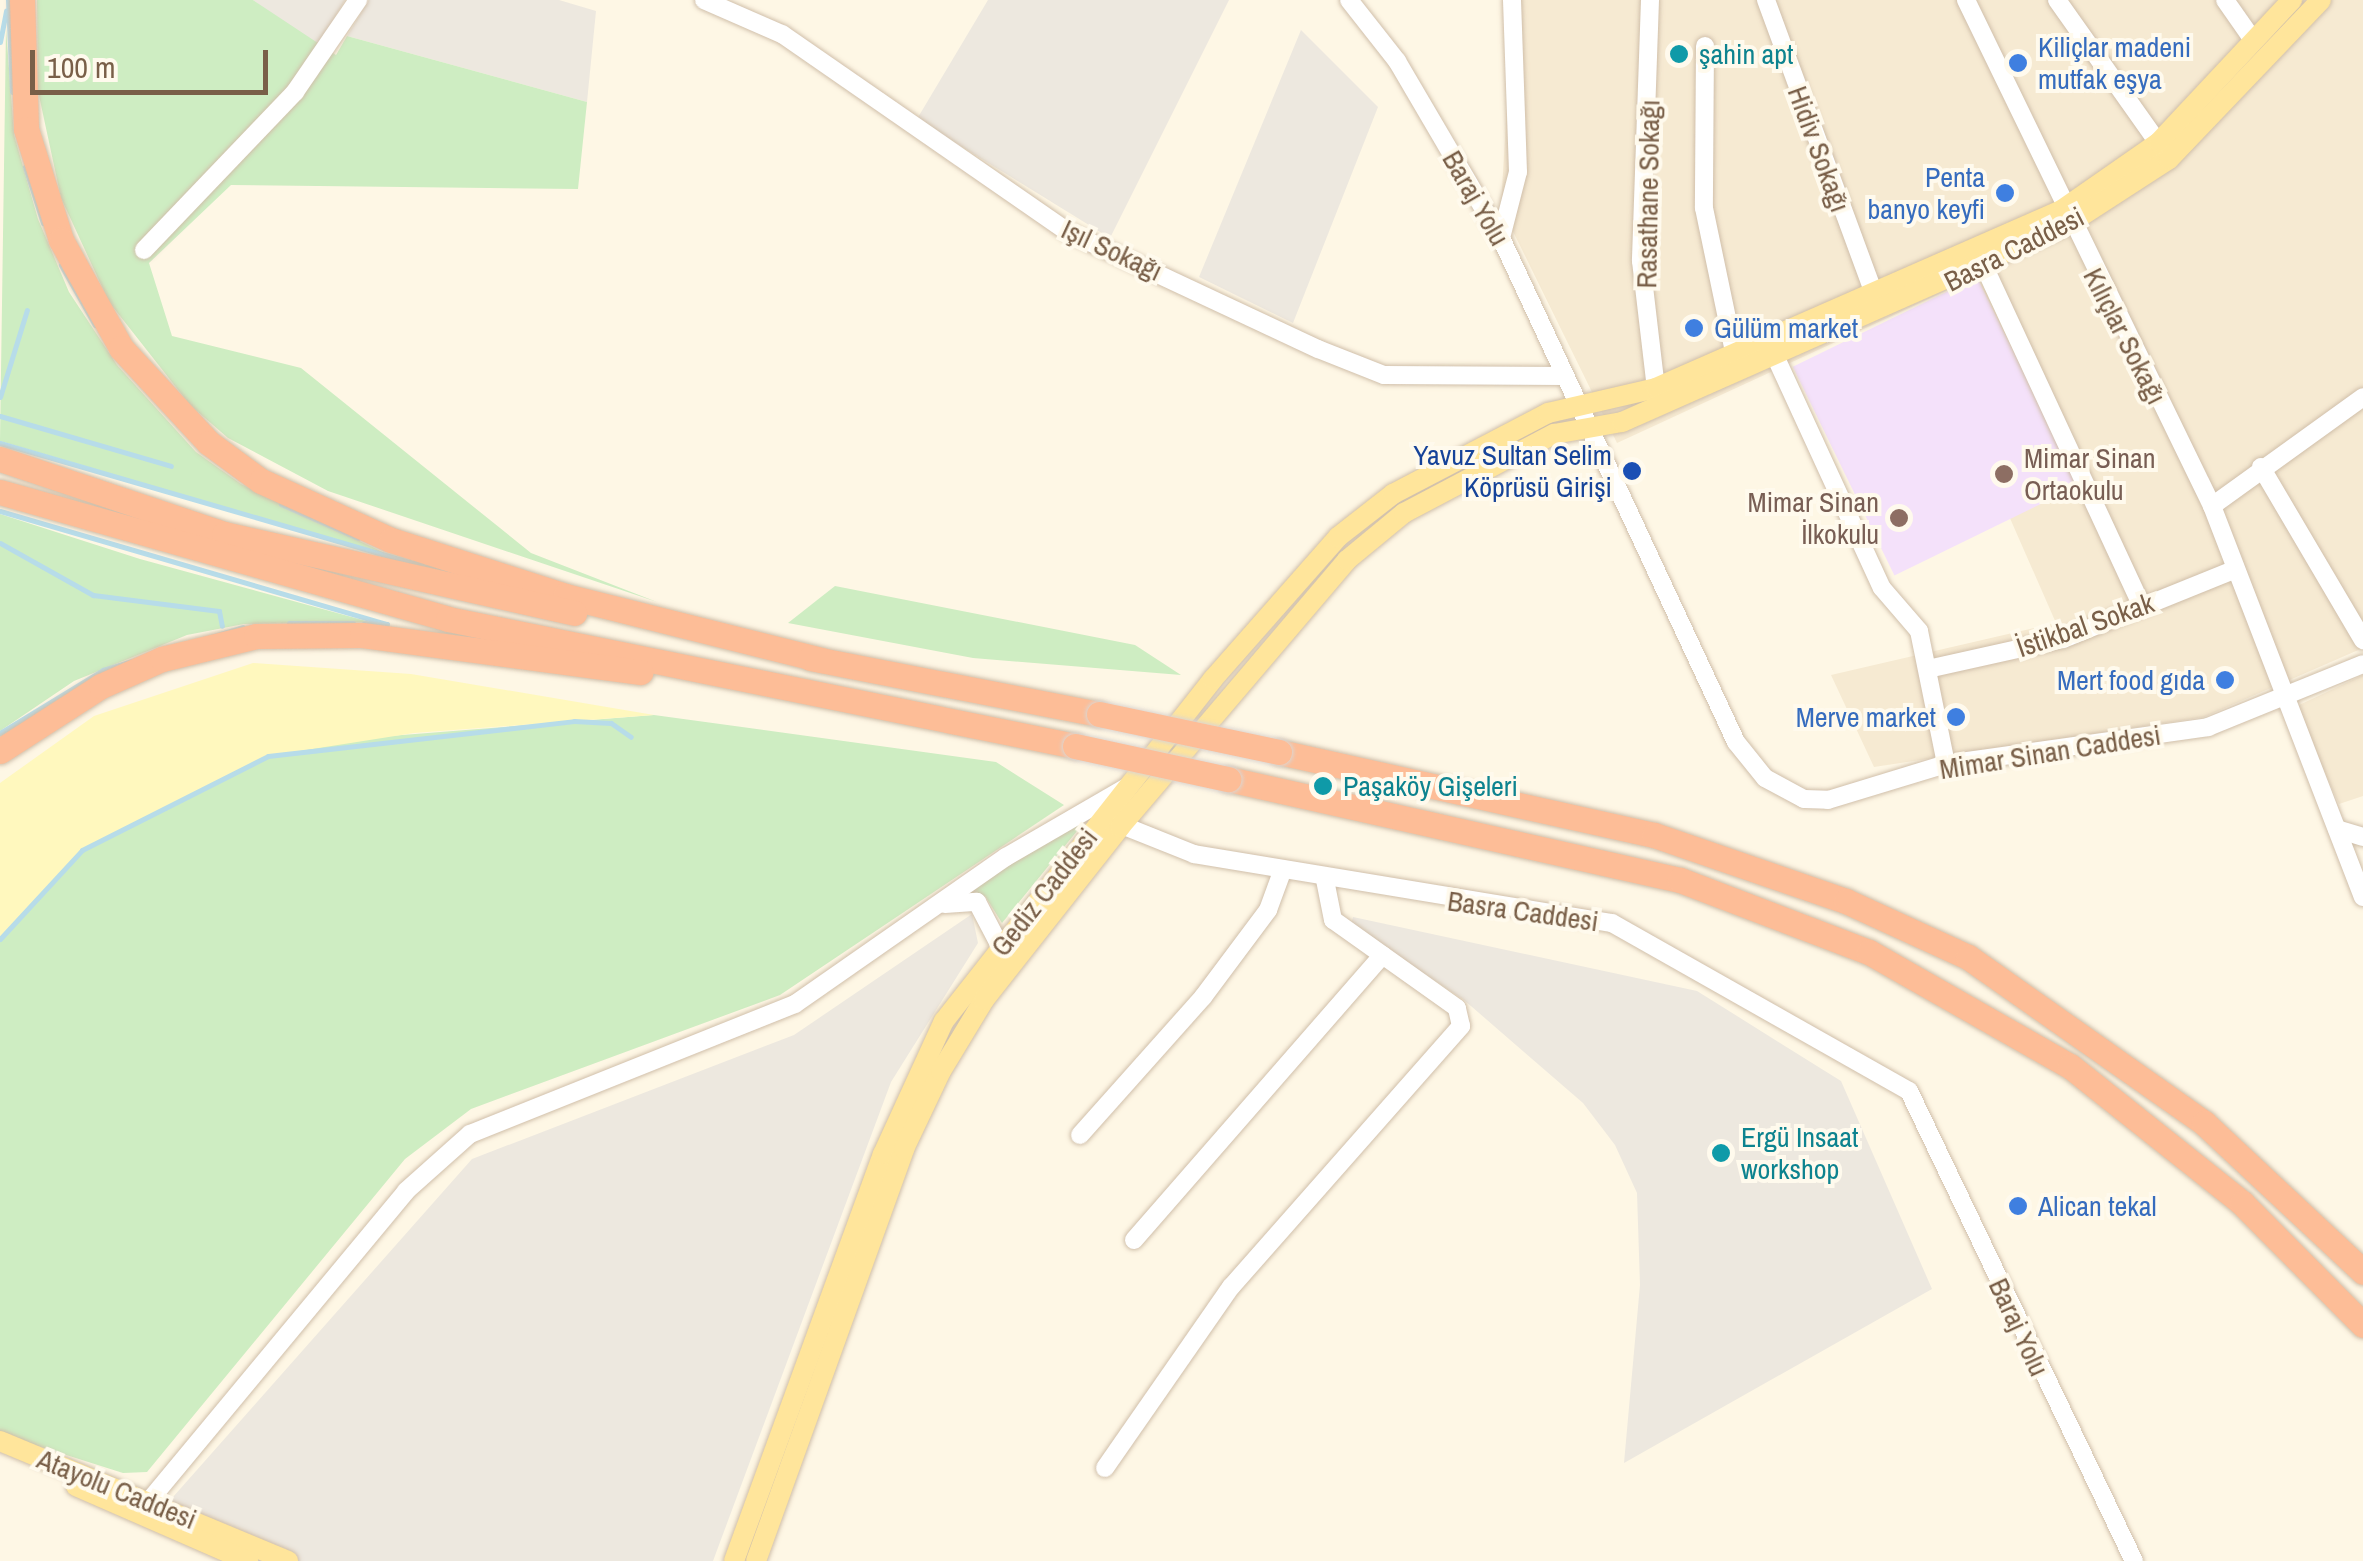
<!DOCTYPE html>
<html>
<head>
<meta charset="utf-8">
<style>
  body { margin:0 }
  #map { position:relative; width:2363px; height:1561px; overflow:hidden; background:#fef7e5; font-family:"Archivo Narrow",sans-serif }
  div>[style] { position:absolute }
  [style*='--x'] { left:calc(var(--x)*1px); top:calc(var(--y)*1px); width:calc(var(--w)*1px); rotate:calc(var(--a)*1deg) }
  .residential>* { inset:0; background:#f6ead2 }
  .industrial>* { inset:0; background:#ede8df }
  .education>* { inset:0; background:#f4e1fa; transform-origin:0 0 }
  .green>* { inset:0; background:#ceedc2 }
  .sand>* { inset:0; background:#fff8be }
  .stream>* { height:5px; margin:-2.5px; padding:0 2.5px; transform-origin:2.5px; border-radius:2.5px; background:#b7dce9 }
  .roads { filter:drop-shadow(0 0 2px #d0bfaa) drop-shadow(0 0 2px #d0bfaa) }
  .minor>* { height:18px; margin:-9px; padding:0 9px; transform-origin:9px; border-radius:9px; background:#fff }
  .major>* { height:20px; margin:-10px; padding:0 10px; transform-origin:10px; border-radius:10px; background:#ffe59b }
  .highway>* { height:25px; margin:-12.5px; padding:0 12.5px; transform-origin:12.5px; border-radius:12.5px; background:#fdbd97 }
  .bridges { filter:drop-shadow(0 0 2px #dcd5cf) drop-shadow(0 0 2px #dcd5cf) }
  .highway-bridge>* { height:25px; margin:-12.5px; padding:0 12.5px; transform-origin:12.5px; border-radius:12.5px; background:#fdbd97 }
  .dots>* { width:28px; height:28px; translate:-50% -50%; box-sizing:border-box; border:5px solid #fffaed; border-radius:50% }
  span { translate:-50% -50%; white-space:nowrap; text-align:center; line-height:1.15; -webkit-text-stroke:8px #fffaed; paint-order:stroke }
  .shop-label { font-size:28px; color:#366cbe }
  .left { translate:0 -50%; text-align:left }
  .right { translate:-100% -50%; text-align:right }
  .culture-label { font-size:28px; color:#0d838f }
  .street-label { font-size:28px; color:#795f48 }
  .transit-label { font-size:28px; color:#164399 }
  .education-label { font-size:28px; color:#785e54 }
  .scale { position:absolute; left:30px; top:50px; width:238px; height:45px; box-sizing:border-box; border:5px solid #795f48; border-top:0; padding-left:12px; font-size:30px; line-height:35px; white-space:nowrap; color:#795f48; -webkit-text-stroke:8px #fffaed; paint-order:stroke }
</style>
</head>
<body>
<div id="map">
  <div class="residential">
    <div style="clip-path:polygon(1513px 0,2363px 0,2363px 648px,2204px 717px,1874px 767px,1831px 675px,2056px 623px,2009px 516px,2078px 486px,1976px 277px,1617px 443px,1501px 207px)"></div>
    <div style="clip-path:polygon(2363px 675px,2363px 796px,2339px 804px,2295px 707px)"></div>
  </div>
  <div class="industrial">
    <div style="clip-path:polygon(253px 0,345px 0,316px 49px)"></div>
    <div style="clip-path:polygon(369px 0,559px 0,596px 11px,587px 102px,347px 36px)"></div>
    <div style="clip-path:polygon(988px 0,1229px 0,1110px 238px,917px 119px)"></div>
    <div style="clip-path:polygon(1301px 30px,1378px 107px,1293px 323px,1199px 277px)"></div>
    <div style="clip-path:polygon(972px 914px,978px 943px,891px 1082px,713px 1561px,287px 1561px,165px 1506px,472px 1159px,794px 1035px)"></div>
    <div style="clip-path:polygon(1353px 917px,1697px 991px,1841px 1081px,1932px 1289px,1624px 1463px,1640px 1285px,1637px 1193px,1615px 1145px,1583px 1103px,1464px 1000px,1351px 925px)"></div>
  </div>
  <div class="education">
    <div style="left:1977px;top:277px;width:232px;height:205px;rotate:64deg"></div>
  </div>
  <div class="green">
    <div style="clip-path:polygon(37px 0,253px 0,336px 55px,347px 36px,587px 102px,578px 189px,231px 185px,149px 263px,172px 336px,301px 368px,531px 553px,657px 602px,328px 491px,228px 438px,190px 405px,109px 302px,61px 198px,38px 91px)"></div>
    <div style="clip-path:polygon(6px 29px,14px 135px,38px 219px,69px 292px,117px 365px,196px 452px,241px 484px,393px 557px,0 441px)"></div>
    <div style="clip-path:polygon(0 514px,140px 559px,370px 622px,244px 624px,187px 635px,74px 681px,0 731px)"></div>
    <div style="clip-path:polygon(835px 586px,1135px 645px,1181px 675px,973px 658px,788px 623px)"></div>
    <div style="clip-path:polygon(654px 715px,996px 762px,1064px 805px,780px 995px,471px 1109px,405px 1159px,147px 1472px,123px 1473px,0 1434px,0 939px,82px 850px,268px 756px,377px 737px)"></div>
    <div style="clip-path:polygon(1095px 809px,1002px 923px,985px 896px,966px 893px)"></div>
  </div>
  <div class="sand">
    <div style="clip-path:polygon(253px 663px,411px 674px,654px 715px,414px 733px,268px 756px,82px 850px,0 939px,0 783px,94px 716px)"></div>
  </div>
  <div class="stream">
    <div style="--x:8;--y:0;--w:92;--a:87.5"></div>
    <div style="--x:0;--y:42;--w:32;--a:-79"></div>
    <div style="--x:25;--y:167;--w:59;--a:72.2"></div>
    <div style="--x:61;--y:265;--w:69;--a:60.5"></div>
    <div style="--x:0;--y:397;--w:91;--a:-72.8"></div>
    <div style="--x:0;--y:416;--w:178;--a:16.3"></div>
    <div style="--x:0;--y:443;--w:441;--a:16.2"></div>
    <div style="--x:281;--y:504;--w:84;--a:23.8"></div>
    <div style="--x:0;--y:511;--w:403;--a:16.3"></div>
    <div style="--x:387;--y:624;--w:23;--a:-178"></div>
    <div style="--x:0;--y:543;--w:107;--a:29.2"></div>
    <div style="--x:93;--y:595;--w:127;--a:7.2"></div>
    <div style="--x:219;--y:611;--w:15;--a:79"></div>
    <div style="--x:415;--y:561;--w:26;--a:21"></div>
    <div style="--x:289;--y:623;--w:64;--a:0"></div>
    <div style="--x:0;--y:733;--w:121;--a:-31.5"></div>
    <div style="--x:103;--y:670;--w:146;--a:-17.1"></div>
    <div style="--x:0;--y:939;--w:121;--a:-47.3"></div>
    <div style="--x:82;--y:850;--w:208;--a:-26.8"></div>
    <div style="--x:268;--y:756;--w:308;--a:-6.5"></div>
    <div style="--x:574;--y:721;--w:37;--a:3"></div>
    <div style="--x:611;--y:723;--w:24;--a:35"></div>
  </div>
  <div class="roads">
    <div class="minor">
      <div style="--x:704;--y:0;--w:85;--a:23.6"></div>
      <div style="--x:782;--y:34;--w:348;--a:34.7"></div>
      <div style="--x:1068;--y:232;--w:276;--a:25.1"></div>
      <div style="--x:1318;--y:349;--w:71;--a:21.5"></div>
      <div style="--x:1384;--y:375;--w:180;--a:0.3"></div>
      <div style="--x:1349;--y:0;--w:78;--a:51.8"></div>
      <div style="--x:1397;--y:61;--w:205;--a:59.6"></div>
      <div style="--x:1501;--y:238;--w:556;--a:65"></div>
      <div style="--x:1736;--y:742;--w:46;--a:51.1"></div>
      <div style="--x:1765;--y:778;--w:44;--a:28.3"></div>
      <div style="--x:1804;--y:799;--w:24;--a:2"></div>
      <div style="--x:1828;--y:800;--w:123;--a:-17"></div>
      <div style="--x:1946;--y:764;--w:265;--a:-8"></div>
      <div style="--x:2208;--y:727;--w:167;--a:-22.1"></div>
      <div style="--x:1650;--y:0;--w:261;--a:92"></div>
      <div style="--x:1641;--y:261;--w:128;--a:83.3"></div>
      <div style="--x:1766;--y:0;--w:316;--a:69.8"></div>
      <div style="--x:1966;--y:0;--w:563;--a:64.07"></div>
      <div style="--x:2212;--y:506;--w:419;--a:68.9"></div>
      <div style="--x:2057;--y:0;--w:189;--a:54.7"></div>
      <div style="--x:2225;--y:0;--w:49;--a:55"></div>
      <div style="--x:1705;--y:46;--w:162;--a:90.4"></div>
      <div style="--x:1704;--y:208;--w:152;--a:78.2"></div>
      <div style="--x:1501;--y:238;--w:68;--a:-75.6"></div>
      <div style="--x:1518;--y:172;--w:172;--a:-92"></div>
      <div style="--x:144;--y:250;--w:219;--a:-46.3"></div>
      <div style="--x:295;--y:92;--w:112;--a:-55.6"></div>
      <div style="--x:1978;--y:253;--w:389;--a:65.1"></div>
      <div style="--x:1776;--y:358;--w:253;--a:65.3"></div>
      <div style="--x:1882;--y:588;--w:57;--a:49.3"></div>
      <div style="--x:1919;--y:631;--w:136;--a:78.5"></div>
      <div style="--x:2261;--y:467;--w:201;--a:59.5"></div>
      <div style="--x:2212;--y:506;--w:186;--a:-35.8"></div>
      <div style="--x:1932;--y:668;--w:134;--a:-12.5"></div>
      <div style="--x:2063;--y:639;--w:184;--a:-22"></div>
      <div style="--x:1109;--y:820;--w:92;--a:21.8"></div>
      <div style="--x:1194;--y:854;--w:424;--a:9.4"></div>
      <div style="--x:1612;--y:923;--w:341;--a:29.5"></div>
      <div style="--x:1909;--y:1091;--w:521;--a:64.42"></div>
      <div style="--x:2337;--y:829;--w:27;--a:17"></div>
      <div style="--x:945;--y:904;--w:32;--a:-4"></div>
      <div style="--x:977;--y:902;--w:52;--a:62.4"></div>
      <div style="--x:1080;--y:1135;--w:185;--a:-48.3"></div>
      <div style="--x:1203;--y:997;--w:109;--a:-53.2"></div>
      <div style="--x:1268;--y:910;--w:40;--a:-69.8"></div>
      <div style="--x:1134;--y:1240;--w:378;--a:-48.9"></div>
      <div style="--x:1105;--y:1468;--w:221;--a:-55.2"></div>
      <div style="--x:1231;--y:1287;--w:348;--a:-48.6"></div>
      <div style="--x:1461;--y:1026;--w:18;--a:-103"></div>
      <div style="--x:1457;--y:1008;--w:152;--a:-144.6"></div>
      <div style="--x:1333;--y:920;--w:41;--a:-101.3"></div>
      <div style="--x:139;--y:1513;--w:418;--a:-50.3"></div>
      <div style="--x:406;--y:1191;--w:86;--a:-41.7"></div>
      <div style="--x:470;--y:1134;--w:350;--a:-21.8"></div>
      <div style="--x:795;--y:1004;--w:257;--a:-34.9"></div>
      <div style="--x:1006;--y:857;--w:138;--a:-30.1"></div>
    </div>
    <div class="major">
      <div style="--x:0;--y:1441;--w:312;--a:22.6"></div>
      <div style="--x:76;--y:1486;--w:188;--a:23.6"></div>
      <div style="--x:734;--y:1561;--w:433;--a:-69.9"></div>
      <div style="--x:883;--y:1154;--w:146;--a:-65.4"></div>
      <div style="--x:944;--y:1021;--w:435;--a:-51.8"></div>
      <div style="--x:1213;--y:679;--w:189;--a:-48.6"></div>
      <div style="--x:1338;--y:537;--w:70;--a:-38"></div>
      <div style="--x:1393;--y:494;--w:175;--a:-27.6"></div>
      <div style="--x:1548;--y:413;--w:111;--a:-13"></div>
      <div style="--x:1656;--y:388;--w:445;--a:-23.7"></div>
      <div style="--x:2063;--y:209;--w:117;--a:-34.9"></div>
      <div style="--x:2159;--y:142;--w:195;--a:-46.9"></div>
      <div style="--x:756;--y:1561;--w:438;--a:-70.2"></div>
      <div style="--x:904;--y:1149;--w:86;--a:-64.6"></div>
      <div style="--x:941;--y:1071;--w:83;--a:-58.8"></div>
      <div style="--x:984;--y:1000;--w:220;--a:-51.8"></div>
      <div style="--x:1120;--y:827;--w:350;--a:-49.6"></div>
      <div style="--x:1347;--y:560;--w:74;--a:-39.5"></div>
      <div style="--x:1404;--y:513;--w:170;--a:-27.8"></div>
      <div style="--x:1554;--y:434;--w:69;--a:-10"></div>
      <div style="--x:1622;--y:422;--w:489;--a:-23.9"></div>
      <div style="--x:2069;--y:224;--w:119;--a:-33"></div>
      <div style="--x:2169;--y:159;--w:220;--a:-46.3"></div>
    </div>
    <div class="highway">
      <div style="--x:22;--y:0;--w:129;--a:88.2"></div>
      <div style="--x:26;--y:129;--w:116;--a:72.5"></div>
      <div style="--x:61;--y:240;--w:124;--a:60.9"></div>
      <div style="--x:121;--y:348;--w:129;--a:47.2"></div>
      <div style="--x:209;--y:443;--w:64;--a:36.2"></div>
      <div style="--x:261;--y:481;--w:143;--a:24.4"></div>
      <div style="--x:391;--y:540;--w:183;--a:17.8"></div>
      <div style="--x:565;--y:596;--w:265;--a:14"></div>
      <div style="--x:0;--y:459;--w:236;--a:18.5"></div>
      <div style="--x:224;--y:534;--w:359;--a:12.7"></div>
      <div style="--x:0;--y:492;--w:466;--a:15.8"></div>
      <div style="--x:448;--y:619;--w:640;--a:11.45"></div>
      <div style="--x:810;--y:658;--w:294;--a:11"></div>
      <div style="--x:0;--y:751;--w:120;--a:-32.8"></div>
      <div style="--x:101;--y:686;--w:67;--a:-23.9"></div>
      <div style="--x:162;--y:659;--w:97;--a:-13.7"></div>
      <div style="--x:256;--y:636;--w:106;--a:-0.5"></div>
      <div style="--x:362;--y:635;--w:281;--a:7.6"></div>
      <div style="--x:1279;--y:752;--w:384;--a:12.5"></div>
      <div style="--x:1654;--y:835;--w:203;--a:19"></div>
      <div style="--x:1846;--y:901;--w:134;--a:24.7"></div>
      <div style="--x:1968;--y:957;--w:289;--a:35.1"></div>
      <div style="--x:2204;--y:1123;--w:218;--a:43.1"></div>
      <div style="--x:1228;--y:779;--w:463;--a:12.6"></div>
      <div style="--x:1680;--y:880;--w:202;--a:20.9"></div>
      <div style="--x:1869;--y:952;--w:231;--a:29.6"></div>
      <div style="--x:2070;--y:1066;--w:220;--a:38.5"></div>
      <div style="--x:2242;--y:1203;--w:172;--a:45.2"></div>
    </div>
  </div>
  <div class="bridges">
    <div class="highway-bridge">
      <div style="--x:1099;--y:714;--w:184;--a:11.9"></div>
      <div style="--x:1075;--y:746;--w:157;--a:12.2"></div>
    </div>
  </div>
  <div class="dots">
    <div style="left:1679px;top:54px;background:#0f9aa8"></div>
    <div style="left:2018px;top:63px;background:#3f7fe0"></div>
    <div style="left:2005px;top:193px;background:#3f7fe0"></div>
    <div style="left:1694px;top:328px;background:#3f7fe0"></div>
    <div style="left:1632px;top:471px;background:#1a4fb4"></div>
    <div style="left:2004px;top:474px;background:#8d6e63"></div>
    <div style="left:1899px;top:518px;background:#8d6e63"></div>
    <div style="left:2225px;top:680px;background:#3f7fe0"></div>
    <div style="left:1956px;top:717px;background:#3f7fe0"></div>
    <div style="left:1323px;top:786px;background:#0f9aa8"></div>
    <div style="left:1721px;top:1153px;background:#0f9aa8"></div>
    <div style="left:2018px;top:1206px;background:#3f7fe0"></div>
  </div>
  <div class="shop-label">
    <span class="left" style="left:2038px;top:63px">Kiliçlar madeni<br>mutfak eşya</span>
    <span class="right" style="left:1985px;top:193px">Penta<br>banyo keyfi</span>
    <span class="left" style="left:1714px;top:328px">Gülüm market</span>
    <span class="right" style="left:2205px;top:680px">Mert food gıda</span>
    <span class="right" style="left:1936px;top:717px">Merve market</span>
    <span class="left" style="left:2038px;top:1206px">Alican tekal</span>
  </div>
  <div class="culture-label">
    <span class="left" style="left:1699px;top:54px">şahin apt</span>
    <span class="left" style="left:1343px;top:786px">Paşaköy Gişeleri</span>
    <span class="left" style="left:1741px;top:1153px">Ergü Insaat<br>workshop</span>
  </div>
  <div class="street-label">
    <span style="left:1819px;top:149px;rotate:70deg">Hidiv Sokağı</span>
    <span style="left:1648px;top:194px;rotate:-89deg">Rasathane Sokağı</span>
    <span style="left:1476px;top:198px;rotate:60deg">Baraj Yolu</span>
    <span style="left:2014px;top:249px;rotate:-27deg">Basra Caddesi</span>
    <span style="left:1112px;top:250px;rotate:25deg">Işıl Sokağı</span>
    <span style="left:2125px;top:336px;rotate:63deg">Kılıçlar Sokağı</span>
    <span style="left:2085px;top:625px;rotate:-19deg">İstikbal Sokak</span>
    <span style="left:2050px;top:752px;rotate:-9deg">Mimar Sinan Caddesi</span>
    <span style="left:1044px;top:892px;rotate:-52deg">Gediz Caddesi</span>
    <span style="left:1523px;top:911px;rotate:8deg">Basra Caddesi</span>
    <span style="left:2019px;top:1327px;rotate:65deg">Baraj Yolu</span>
    <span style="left:117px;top:1489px;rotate:22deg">Atayolu Caddesi</span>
  </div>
  <div class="transit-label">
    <span class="right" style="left:1612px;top:471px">Yavuz Sultan Selim<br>Köprüsü Girişi</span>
  </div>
  <div class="education-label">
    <span class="left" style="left:2024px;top:474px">Mimar Sinan<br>Ortaokulu</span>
    <span class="right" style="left:1879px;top:518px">Mimar Sinan<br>İlkokulu</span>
  </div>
  <div class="scale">100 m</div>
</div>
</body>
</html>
